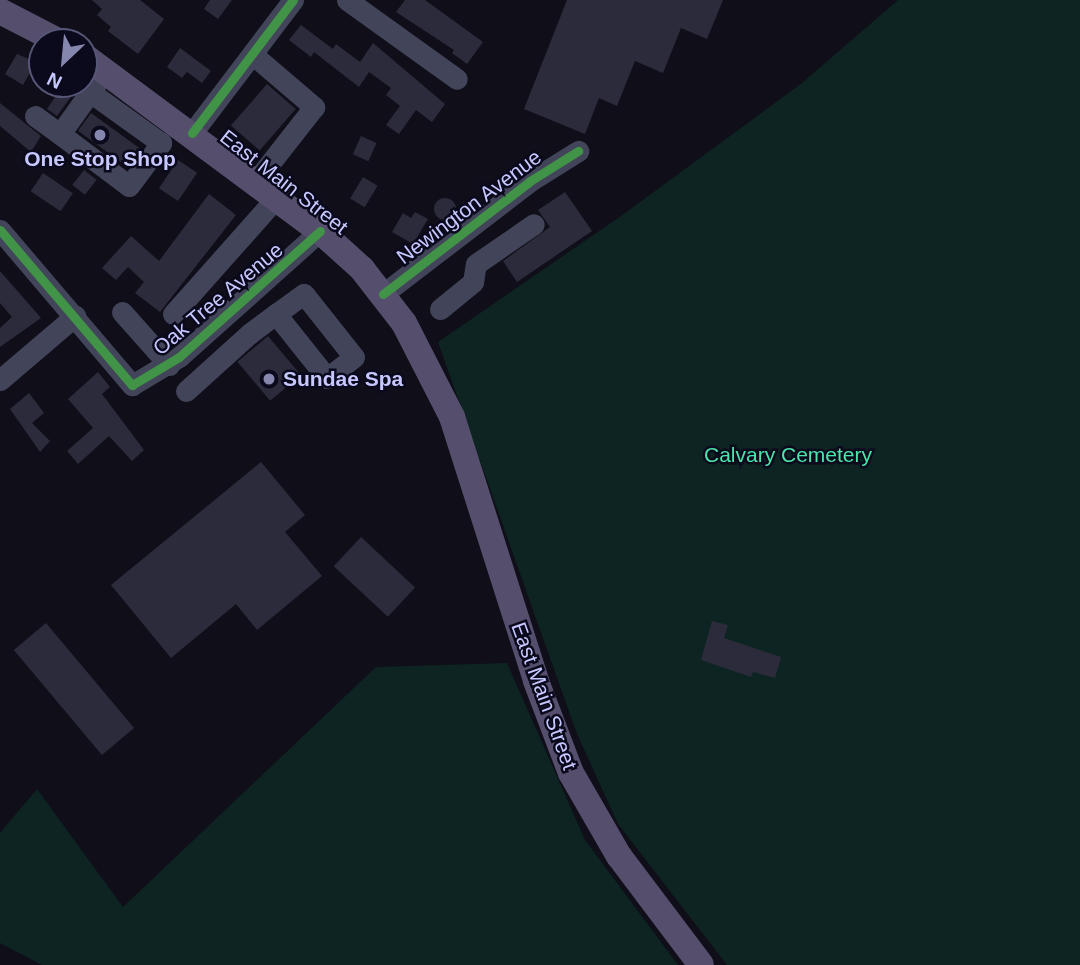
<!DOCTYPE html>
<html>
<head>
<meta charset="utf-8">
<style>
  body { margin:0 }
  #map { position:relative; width:1080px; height:965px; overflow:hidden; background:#0f0e19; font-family:Arial,sans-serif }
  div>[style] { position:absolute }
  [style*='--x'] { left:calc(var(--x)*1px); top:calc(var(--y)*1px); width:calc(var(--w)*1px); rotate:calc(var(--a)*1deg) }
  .green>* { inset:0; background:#0d2422 }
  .building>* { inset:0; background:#2c2b3c; transform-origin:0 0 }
  .round { border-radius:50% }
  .minor>* { height:21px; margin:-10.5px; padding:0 10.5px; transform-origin:10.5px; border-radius:10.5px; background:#42445a }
  .major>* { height:26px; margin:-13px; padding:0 13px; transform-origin:13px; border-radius:13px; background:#564e6d }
  .cycleway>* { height:9px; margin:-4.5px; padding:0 4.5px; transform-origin:4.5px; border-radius:4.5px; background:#419447 }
  .dots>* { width:19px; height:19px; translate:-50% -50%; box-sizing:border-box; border:4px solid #0b0a1d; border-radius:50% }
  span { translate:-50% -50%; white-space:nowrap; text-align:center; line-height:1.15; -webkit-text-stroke:5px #0b0a1d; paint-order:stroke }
  .poi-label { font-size:21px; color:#c6c8ff; font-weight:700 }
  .left { translate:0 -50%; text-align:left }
  .street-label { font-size:21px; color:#c6c8ff }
  .park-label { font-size:21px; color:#4ce5a9 }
  .north { position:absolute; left:28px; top:28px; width:70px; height:70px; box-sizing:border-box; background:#0b0a1d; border:2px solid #565677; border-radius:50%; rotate:206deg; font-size:19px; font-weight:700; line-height:28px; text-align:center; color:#c6c8ff }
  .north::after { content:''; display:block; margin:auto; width:24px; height:32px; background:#8687ae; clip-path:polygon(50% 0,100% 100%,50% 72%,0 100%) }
</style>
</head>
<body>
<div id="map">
  <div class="green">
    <div style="clip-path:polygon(898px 0,1080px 0,1080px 965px,727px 965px,618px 824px,577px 734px,438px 342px,621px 216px,802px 83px)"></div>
    <div style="clip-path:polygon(507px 663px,585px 840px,678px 965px,42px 965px,0 943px,0 833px,37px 789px,123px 907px,376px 667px)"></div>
  </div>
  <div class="building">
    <div style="clip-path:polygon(92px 0,140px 0,164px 19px,138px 54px,108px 31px,111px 27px,97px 15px,102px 9px)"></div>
    <div style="clip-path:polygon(210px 0,232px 0,218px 19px,204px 9px)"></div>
    <div style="clip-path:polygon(405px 0,425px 0,483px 42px,467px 64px,452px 53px,454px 50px,396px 12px)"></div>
    <div style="clip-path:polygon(567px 0,723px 0,707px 39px,681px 28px,663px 73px,635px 61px,617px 106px,599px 98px,585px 134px,524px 109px)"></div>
    <div style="clip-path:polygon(301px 25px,333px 49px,336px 44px,360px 62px,373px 43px,445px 104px,432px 122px,416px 110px,399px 134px,386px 125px,400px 106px,386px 95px,391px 88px,369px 72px,359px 87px,314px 52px,311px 57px,289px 40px)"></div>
    <div style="clip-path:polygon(180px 48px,211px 71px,202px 83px,187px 72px,182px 78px,167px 67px)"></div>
    <div style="clip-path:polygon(17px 54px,36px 62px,23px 85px,5px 74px)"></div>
    <div style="clip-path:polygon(64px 84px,78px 87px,57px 116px,47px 109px)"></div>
    <div style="left:267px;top:84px;width:38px;height:55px;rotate:41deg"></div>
    <div style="clip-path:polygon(0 103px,41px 136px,31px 152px,0 126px)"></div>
    <div style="left:91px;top:113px;width:61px;height:22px;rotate:36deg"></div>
    <div style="left:361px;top:136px;width:17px;height:20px;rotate:24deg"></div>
    <div style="left:178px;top:160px;width:23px;height:34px;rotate:34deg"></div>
    <div style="left:84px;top:170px;width:16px;height:19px;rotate:38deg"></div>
    <div style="left:43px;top:173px;width:36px;height:22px;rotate:34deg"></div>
    <div style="left:363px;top:177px;width:17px;height:25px;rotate:31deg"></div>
    <div style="clip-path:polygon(565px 192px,592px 231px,517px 282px,503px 261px,550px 227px,538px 210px)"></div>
    <div style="clip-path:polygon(209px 194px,236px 215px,160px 312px,135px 293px,144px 282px,128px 267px,116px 280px,102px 268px,131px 236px,159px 261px)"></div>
    <div class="round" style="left:434px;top:198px;width:22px;height:22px"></div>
    <div style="clip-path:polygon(415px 212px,428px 219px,413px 244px,392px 232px,403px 213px,411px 218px)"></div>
    <div style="clip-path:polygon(0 271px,41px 318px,0 347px,0 328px,12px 317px,0 303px)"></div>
    <div style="left:268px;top:336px;width:51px;height:40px;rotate:50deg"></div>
    <div style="clip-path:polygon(98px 372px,110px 387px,102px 394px,144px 450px,132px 461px,109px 436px,78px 464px,67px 451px,93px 428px,68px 399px)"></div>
    <div style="clip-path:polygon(29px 393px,44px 413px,32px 423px,50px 441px,40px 452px,10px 409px)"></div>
    <div style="clip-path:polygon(261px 462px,305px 515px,285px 532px,322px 576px,257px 630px,236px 604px,171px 658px,111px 585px)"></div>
    <div style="left:361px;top:537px;width:74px;height:40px;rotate:43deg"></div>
    <div style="clip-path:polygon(712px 621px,728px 625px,724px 638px,781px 657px,775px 678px,753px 672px,751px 677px,701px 660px)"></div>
    <div style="left:46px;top:623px;width:137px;height:42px;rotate:50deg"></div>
  </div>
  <div class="minor">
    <div style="--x:347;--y:0;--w:135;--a:35.7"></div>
    <div style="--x:252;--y:54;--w:82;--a:40.5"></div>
    <div style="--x:314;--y:107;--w:94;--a:128.1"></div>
    <div style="--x:35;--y:116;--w:31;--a:36"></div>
    <div style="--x:60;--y:134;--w:65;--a:-54.4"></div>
    <div style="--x:192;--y:133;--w:167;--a:-52.8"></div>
    <div style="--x:60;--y:134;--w:86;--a:37"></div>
    <div style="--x:129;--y:186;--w:54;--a:-53.3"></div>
    <div style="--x:161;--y:143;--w:87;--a:-144.3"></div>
    <div style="--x:0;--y:230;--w:204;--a:49.6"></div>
    <div style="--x:132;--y:385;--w:55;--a:-30.8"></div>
    <div style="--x:179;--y:357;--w:189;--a:-41.8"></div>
    <div style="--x:383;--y:294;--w:185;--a:-37.5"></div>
    <div style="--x:530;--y:181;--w:57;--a:-32"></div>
    <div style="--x:440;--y:309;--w:43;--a:-39.3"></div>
    <div style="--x:473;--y:282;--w:18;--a:-81"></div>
    <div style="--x:476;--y:264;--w:70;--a:-34.6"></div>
    <div style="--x:122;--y:312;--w:71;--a:48.4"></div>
    <div style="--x:173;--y:314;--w:157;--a:-48.4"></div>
    <div style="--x:0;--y:380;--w:99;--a:-40.5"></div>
    <div style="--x:186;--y:391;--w:85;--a:-42.1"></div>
    <div style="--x:249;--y:334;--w:34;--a:-37"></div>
    <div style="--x:276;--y:314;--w:34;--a:-36"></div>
    <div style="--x:304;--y:294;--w:80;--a:51.6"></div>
    <div style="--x:354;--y:357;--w:34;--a:142"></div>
    <div style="--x:327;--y:378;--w:82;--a:-128.6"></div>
  </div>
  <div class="major">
    <div style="--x:0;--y:11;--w:68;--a:27.3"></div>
    <div style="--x:84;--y:56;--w:294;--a:36.6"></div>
    <div style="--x:320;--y:231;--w:57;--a:42.1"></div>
    <div style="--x:362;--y:269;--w:68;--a:52.1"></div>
    <div style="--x:404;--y:323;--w:106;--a:62.9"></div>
    <div style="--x:452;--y:417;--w:277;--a:72.3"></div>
    <div style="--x:536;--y:681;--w:98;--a:69.2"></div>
    <div style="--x:571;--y:773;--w:96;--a:60"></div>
    <div style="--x:619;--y:856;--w:136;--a:53"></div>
  </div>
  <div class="cycleway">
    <div style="--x:192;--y:133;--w:167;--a:-52.8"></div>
    <div style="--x:0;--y:230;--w:204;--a:49.6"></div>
    <div style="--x:132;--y:385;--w:55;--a:-30.8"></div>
    <div style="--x:179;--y:357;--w:189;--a:-41.8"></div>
    <div style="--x:383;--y:294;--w:185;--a:-37.5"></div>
    <div style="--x:530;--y:181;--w:57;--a:-32"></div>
  </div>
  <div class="dots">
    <div style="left:100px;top:135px;background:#8687ae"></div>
    <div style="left:269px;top:379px;background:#8687ae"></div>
  </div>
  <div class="poi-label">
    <span style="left:100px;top:159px">One Stop Shop</span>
    <span class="left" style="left:283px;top:379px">Sundae Spa</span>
  </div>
  <div class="street-label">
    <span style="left:284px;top:182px;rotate:38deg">East Main Street</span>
    <span style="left:469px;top:207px;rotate:-37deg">Newington Avenue</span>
    <span style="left:218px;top:299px;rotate:-40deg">Oak Tree Avenue</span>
    <span style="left:544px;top:696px;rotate:70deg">East Main Street</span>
  </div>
  <div class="park-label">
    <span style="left:788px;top:455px">Calvary Cemetery</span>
  </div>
  <div class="north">N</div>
</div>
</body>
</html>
